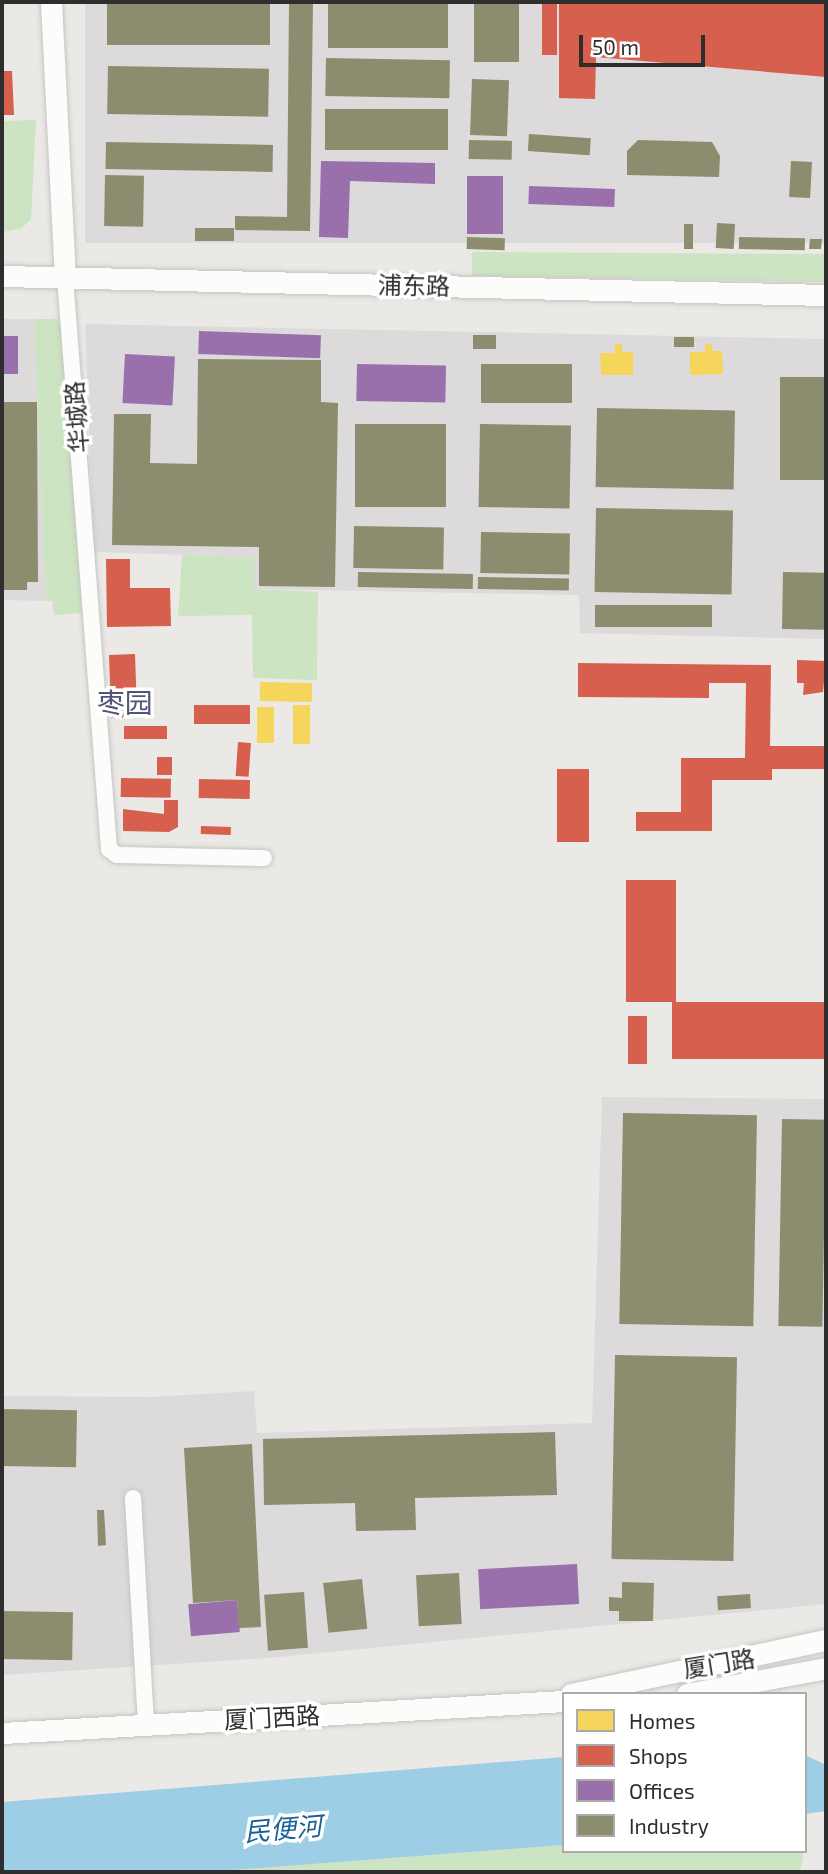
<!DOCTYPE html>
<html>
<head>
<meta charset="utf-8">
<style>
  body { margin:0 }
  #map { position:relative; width:828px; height:1874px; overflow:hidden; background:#ebe9e5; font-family:"Exo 2","Noto Sans SC",sans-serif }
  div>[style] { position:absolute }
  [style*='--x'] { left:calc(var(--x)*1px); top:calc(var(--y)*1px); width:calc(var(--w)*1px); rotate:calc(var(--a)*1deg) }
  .industrial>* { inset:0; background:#dcdadb; transform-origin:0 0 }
  .green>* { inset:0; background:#cce4c1 }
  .water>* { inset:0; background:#9ecee6 }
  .homes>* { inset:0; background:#f6d55c; transform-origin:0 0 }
  .shops>* { inset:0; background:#d6604d; transform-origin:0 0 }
  .offices>* { inset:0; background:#9970ab; transform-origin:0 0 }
  .industry>* { inset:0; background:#8c8c6e; transform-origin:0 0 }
  .roads { filter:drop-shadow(0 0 2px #c6c5c4) drop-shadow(0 0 2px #c6c5c4) }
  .minor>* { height:16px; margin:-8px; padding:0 8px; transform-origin:8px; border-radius:8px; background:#fcfcfb }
  .tertiary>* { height:21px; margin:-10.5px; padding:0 10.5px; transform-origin:10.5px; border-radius:10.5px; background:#fcfcfb }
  span { translate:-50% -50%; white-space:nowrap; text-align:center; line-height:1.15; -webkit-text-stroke:7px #fff; paint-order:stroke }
  .street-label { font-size:24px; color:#2e2e2e }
  .water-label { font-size:26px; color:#186198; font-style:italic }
  .quarter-label { font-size:28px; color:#51557c }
  .frame { position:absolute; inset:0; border:4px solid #2e2e2e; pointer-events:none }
  .legend { position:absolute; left:562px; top:1692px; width:245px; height:161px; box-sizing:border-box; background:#fff; border:2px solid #ababab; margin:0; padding:9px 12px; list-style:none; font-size:21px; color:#2e2e2e }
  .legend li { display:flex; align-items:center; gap:14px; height:35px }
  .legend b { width:35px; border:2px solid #ababab }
  .scale { position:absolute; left:579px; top:35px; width:126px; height:32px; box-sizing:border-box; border:4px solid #2e2e2e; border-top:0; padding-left:9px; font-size:21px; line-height:24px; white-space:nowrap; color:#2e2e2e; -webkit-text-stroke:5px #fff; paint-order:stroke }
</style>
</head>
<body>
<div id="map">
  <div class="industrial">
    <div style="left:85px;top:2px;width:741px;height:241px"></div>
    <div style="clip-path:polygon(2px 319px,34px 319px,46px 601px,2px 600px)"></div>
    <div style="clip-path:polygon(85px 324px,826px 339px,826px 639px,580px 633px,579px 595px,254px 589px,254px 557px,94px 552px)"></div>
    <div style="clip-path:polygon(602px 1097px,826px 1099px,826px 1604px,268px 1658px,2px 1675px,2px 1396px,151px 1397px,254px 1391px,257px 1433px,592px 1423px)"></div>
  </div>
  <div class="green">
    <div style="clip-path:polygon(36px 120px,31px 220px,20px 229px,2px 232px,2px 121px)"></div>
    <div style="clip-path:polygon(472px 252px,826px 254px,826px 282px,472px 276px)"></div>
    <div style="clip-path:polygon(34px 319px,64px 319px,82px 613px,54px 615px,52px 601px,46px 601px)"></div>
    <div style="clip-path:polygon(182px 555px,255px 557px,254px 589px,318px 592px,317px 680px,253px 678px,252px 615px,178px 616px)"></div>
    <div style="clip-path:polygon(564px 1845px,564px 1851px,804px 1851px,800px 1872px,206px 1872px)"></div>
  </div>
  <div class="water">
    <div style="clip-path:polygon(805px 1755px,826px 1765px,826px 1811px,805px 1814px)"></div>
    <div style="clip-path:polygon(564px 1757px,564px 1845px,206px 1872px,2px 1872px,2px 1802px)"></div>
  </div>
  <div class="homes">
    <div style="clip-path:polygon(615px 344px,622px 344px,622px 352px,633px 352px,633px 375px,601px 375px,600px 353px,615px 353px)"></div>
    <div style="clip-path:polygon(705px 344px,712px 344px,712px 351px,722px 351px,723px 374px,690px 375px,690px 352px,705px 352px)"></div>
    <div style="left:260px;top:682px;width:52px;height:19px;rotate:1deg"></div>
    <div style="left:293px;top:705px;width:17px;height:39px"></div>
    <div style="left:257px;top:707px;width:17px;height:36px"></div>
  </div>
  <div class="shops">
    <div style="left:542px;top:2px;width:15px;height:53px"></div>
    <div style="clip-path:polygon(559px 2px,826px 2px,826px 77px,596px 57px,595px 99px,559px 98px)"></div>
    <div style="clip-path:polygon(2px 71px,12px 71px,14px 115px,2px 115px)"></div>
    <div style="clip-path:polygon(106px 559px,130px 559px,130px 588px,170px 588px,171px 626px,107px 627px)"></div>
    <div style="left:135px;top:654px;width:63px;height:26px;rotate:88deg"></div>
    <div style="clip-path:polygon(797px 660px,826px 661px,823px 692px,803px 695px,804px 683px,797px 683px)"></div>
    <div style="clip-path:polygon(578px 663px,771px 665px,770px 746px,826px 746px,826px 769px,772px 769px,772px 780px,712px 780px,712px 831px,636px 831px,636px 812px,681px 812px,681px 758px,745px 758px,746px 683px,709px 683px,709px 698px,578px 697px)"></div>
    <div style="left:194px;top:705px;width:56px;height:19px"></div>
    <div style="left:124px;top:726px;width:43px;height:13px"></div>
    <div style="left:238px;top:742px;width:13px;height:34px;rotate:4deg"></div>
    <div style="left:157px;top:757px;width:15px;height:18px"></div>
    <div style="left:557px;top:769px;width:32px;height:73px"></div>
    <div style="left:121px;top:778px;width:50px;height:19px;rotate:1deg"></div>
    <div style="left:199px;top:779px;width:51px;height:19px;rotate:1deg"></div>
    <div style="clip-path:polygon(164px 800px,178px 800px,178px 827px,169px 832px,123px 831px,123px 809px,164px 814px)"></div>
    <div style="left:201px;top:826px;width:30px;height:8px;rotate:2deg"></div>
    <div style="left:626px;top:880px;width:50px;height:122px"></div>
    <div style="left:826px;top:1002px;width:57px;height:154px;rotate:90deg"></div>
    <div style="left:628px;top:1016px;width:19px;height:48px"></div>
  </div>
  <div class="offices">
    <div style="clip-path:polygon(321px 161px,435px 163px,435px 184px,350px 181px,348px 238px,319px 237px)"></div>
    <div style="left:467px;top:176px;width:36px;height:58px"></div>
    <div style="left:529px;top:186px;width:86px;height:18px;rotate:2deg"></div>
    <div style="left:199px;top:331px;width:122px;height:23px;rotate:2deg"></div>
    <div style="left:2px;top:336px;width:16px;height:38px"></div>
    <div style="left:125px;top:354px;width:50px;height:49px;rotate:3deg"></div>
    <div style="left:357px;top:364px;width:89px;height:37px;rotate:1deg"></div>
    <div style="left:577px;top:1564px;width:40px;height:99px;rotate:87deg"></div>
    <div style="left:237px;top:1600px;width:32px;height:49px;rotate:85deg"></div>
  </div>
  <div class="industry">
    <div style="left:107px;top:2px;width:163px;height:43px"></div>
    <div style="clip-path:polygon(289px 2px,313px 2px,310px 231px,235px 230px,235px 216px,287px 217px)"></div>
    <div style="left:328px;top:2px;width:120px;height:46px"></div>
    <div style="left:474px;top:2px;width:45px;height:60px"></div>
    <div style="left:326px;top:58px;width:124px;height:38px;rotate:1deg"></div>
    <div style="left:108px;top:66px;width:161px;height:48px;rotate:1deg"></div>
    <div style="left:472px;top:79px;width:37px;height:56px;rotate:2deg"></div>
    <div style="left:325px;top:109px;width:123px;height:41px"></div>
    <div style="left:529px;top:134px;width:62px;height:17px;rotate:4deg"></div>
    <div style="left:469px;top:140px;width:43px;height:19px;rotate:1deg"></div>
    <div style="clip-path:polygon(638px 140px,712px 142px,720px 156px,719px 177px,627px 175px,627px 151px)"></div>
    <div style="left:106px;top:142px;width:167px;height:27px;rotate:1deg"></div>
    <div style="left:791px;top:161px;width:21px;height:36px;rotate:3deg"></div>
    <div style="left:105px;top:175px;width:39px;height:51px;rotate:1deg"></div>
    <div style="left:717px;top:223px;width:18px;height:25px;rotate:3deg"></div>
    <div style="left:684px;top:224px;width:9px;height:25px"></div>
    <div style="left:195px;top:228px;width:39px;height:13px"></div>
    <div style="left:467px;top:237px;width:38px;height:12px;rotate:2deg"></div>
    <div style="left:739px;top:237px;width:66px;height:12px;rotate:1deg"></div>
    <div style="clip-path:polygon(810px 239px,822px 239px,821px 249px,809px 249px)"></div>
    <div style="left:473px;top:335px;width:23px;height:14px"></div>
    <div style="left:674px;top:337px;width:20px;height:10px"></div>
    <div style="clip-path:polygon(198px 359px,321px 360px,321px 402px,338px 403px,335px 587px,259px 586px,259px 547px,112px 545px,114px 414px,151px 414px,150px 463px,197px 464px)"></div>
    <div style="left:481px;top:364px;width:91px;height:39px"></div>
    <div style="left:780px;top:377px;width:46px;height:103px"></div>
    <div style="clip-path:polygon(2px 402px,37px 402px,38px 582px,27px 582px,27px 590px,2px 590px)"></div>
    <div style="left:597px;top:408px;width:138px;height:79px;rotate:1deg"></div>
    <div style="left:355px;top:424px;width:91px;height:83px"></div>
    <div style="left:480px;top:424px;width:91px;height:83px;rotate:1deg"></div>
    <div style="left:596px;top:508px;width:137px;height:84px;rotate:1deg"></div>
    <div style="left:354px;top:526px;width:90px;height:42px;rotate:1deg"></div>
    <div style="left:481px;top:532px;width:89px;height:41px;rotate:1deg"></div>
    <div style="left:358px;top:572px;width:115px;height:15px;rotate:1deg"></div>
    <div style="left:783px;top:572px;width:43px;height:57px;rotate:1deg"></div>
    <div style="left:478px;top:577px;width:91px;height:12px;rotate:1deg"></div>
    <div style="left:595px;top:605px;width:117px;height:22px"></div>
    <div style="left:623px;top:1113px;width:134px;height:211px;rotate:1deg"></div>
    <div style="left:782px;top:1119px;width:44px;height:207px;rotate:1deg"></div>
    <div style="left:615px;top:1355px;width:122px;height:204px;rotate:1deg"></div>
    <div style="left:2px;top:1409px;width:75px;height:57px;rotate:1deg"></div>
    <div style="clip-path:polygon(555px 1432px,557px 1495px,415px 1498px,416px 1530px,356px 1531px,355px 1503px,264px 1505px,263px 1439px)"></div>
    <div style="clip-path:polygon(252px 1444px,261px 1627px,239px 1628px,237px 1600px,193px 1603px,184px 1448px)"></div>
    <div style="clip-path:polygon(97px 1510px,104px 1510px,106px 1545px,98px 1546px)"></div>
    <div style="left:459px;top:1573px;width:51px;height:43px;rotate:87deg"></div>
    <div style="left:362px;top:1579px;width:50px;height:39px;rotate:84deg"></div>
    <div style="clip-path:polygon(622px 1582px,654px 1583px,653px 1621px,619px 1621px,619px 1611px,609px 1611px,609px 1597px,622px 1598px)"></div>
    <div style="left:304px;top:1592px;width:56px;height:40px;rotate:86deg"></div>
    <div style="left:750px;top:1594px;width:14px;height:33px;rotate:86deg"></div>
    <div style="left:2px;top:1611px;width:71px;height:48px;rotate:1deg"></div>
  </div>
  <div class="roads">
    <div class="minor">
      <div style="--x:65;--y:277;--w:574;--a:85.6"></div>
      <div style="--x:109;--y:849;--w:10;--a:37"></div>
      <div style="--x:117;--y:855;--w:147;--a:1.2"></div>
      <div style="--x:133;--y:1498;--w:226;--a:86.7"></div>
    </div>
    <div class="tertiary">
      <div style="--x:51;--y:2;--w:275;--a:87.1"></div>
      <div style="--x:2;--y:276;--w:824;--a:1.32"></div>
      <div style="--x:571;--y:1694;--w:261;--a:-12"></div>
      <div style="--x:687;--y:1694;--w:141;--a:-10.6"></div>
      <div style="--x:2;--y:1733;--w:563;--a:-3.26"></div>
    </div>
  </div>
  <div class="street-label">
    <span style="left:414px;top:285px;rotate:1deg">浦东路</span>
    <span style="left:76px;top:417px;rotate:-94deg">华城路</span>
    <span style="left:719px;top:1663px;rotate:-9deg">厦门路</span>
    <span style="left:272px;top:1717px;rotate:-3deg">厦门西路</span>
  </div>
  <div class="water-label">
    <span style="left:283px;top:1828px;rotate:-5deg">民便河</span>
  </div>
  <div class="quarter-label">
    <span style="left:125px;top:702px">枣园</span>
  </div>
  <div class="frame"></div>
  <ul class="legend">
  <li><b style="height:19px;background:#f6d55c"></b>Homes</li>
  <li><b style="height:19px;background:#d6604d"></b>Shops</li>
  <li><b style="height:19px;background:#9970ab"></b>Offices</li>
  <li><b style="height:19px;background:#8c8c6e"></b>Industry</li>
  </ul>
  <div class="scale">50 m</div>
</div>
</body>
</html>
